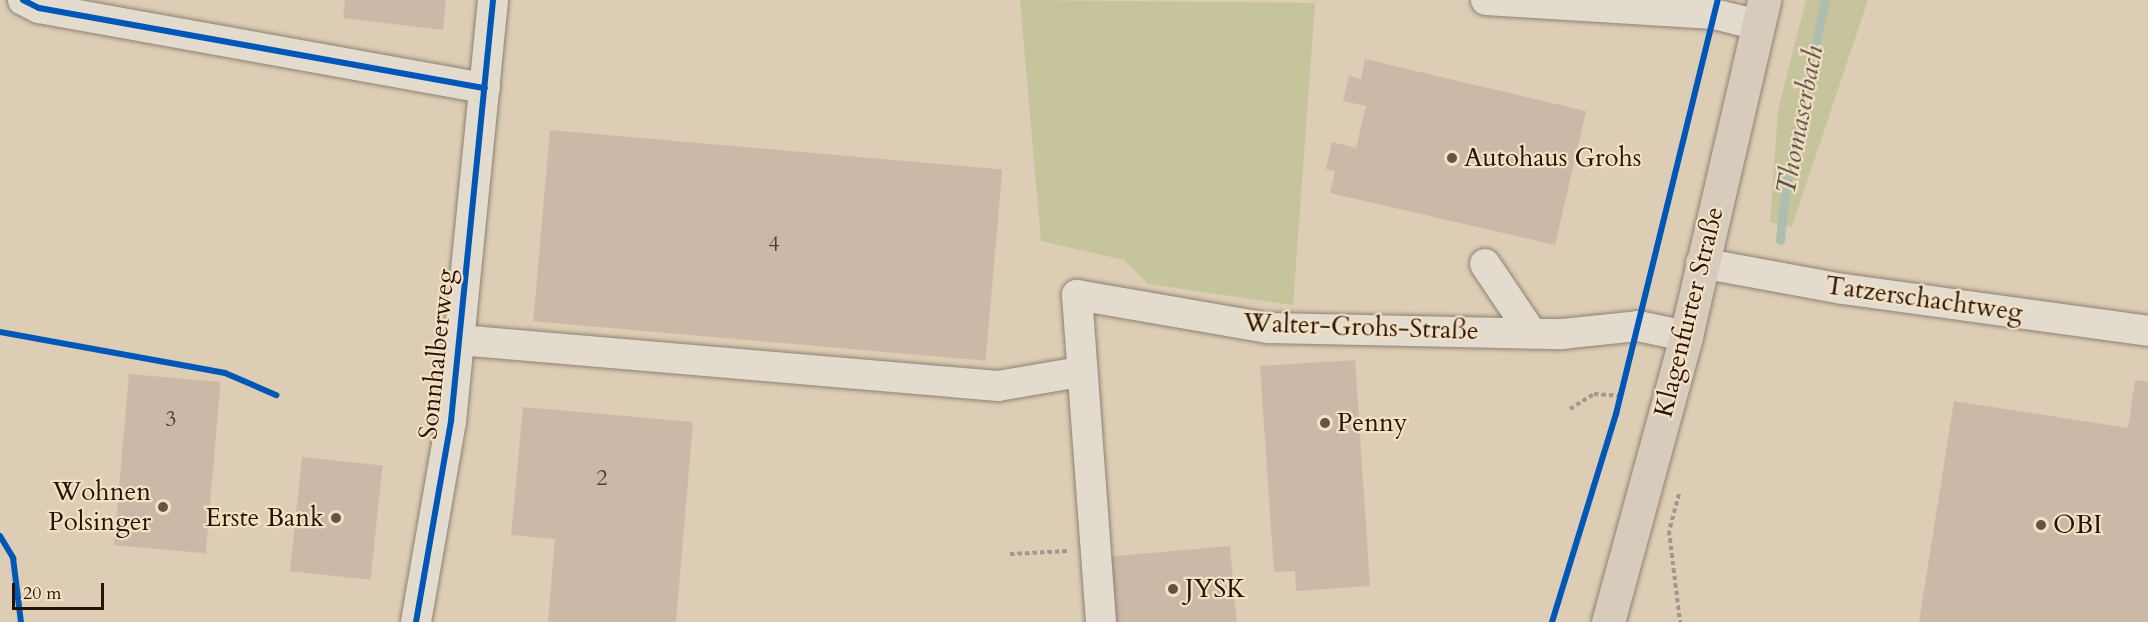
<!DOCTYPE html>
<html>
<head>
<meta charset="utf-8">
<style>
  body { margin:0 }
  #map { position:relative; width:2148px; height:622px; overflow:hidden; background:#ddcdb4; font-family:Cardo,serif }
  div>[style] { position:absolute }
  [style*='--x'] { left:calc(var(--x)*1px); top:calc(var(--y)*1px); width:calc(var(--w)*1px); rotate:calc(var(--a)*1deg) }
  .green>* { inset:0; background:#c6c49d }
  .stream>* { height:9px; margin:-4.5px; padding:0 4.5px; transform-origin:4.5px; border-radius:4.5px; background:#aebdae }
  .building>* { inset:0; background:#ccb8a7; transform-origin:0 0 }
  .path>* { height:4px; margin-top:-2px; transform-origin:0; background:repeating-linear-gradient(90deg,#a0978d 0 4.5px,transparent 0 7.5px) }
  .roads { filter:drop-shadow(0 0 2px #8d8273) drop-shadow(0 0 2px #8d8273) }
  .minor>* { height:30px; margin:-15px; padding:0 15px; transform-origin:15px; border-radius:15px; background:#e3dbce }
  .major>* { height:33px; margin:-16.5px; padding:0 16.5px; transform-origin:16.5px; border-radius:16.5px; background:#d7ccbb }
  .cycleway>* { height:6px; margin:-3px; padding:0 3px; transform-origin:3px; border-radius:3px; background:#0057b8 }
  .dots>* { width:16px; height:16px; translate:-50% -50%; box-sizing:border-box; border:3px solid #f4e1c3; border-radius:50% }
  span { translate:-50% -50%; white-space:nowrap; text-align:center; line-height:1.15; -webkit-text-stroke:4.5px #f4e1c3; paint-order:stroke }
  .number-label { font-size:22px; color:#503c30 }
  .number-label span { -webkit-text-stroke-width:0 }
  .poi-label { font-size:26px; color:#271209 }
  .left { translate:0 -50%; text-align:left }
  .right { translate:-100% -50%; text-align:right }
  .street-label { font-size:26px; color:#271209 }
  .water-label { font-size:27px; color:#4f4b42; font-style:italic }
  .scale { position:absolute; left:12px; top:583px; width:92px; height:27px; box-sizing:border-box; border:3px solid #271209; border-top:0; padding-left:8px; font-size:18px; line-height:21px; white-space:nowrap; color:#271209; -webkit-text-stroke:4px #f4e1c3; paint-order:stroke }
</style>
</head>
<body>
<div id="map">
  <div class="green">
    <div style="clip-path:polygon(1020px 0,1315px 3px,1293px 305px,1148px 284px,1124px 260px,1041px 241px)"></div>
    <div style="clip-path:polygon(1806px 0,1868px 0,1792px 227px,1770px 222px,1778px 110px)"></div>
  </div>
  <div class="stream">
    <div style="--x:1780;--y:240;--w:57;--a:-84"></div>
    <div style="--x:1786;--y:183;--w:187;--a:-78"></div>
  </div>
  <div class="building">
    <div style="clip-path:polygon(345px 0,446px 0,443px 30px,343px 18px)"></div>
    <div style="clip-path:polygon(1365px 59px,1586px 111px,1555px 245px,1330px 193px,1335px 171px,1326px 169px,1332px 142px,1356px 148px,1366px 106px,1343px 101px,1349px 76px,1361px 79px)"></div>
    <div style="left:550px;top:130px;width:454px;height:192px;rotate:5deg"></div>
    <div style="clip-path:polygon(1355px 360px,1370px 586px,1296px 591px,1295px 571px,1274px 572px,1260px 366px)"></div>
    <div style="left:129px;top:374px;width:92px;height:172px;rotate:5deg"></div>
    <div style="clip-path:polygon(2135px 380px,2148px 382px,2148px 622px,1919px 622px,1954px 401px,2128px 428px)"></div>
    <div style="clip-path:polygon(523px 407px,693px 422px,676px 622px,548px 622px,555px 539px,511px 535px)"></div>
    <div style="left:302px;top:457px;width:81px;height:115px;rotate:6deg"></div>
    <div style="left:1230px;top:546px;width:76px;height:120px;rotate:85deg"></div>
  </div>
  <div class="path">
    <div style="--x:1570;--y:409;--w:28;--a:-32"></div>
    <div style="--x:1594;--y:394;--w:26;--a:4"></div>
    <div style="--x:1679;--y:494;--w:38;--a:105"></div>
    <div style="--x:1669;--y:531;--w:92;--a:83.1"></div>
    <div style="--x:1010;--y:554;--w:57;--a:-3"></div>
  </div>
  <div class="roads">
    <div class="minor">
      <div style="--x:23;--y:0;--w:18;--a:27"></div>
      <div style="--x:39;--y:8;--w:453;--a:10.2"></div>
      <div style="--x:1486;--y:0;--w:228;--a:3.5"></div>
      <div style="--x:1714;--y:14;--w:45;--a:14"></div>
      <div style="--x:1701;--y:263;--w:144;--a:10.4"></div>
      <div style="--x:1843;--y:289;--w:308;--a:7.8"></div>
      <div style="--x:1485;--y:264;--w:84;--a:56.1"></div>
      <div style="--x:459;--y:340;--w:541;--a:4.88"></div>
      <div style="--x:998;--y:386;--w:83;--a:-9.7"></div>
      <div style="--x:416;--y:622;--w:204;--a:-80.1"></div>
      <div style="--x:451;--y:421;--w:423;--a:-84.3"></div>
      <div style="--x:1101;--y:622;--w:328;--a:-94.2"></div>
      <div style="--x:1077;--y:295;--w:195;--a:9.8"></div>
      <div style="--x:1269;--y:328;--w:293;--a:1.2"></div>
      <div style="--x:1562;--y:334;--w:76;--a:-6"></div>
      <div style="--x:1638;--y:326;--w:49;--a:11.8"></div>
    </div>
    <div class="major">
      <div style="--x:1608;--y:622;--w:296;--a:-74.7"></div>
      <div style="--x:1686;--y:336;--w:345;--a:-76.9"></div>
    </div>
  </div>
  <div class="cycleway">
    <div style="--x:23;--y:0;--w:18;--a:27"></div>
    <div style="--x:39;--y:8;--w:453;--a:10.2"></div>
    <div style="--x:0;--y:332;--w:229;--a:10.3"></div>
    <div style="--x:225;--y:373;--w:56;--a:23.3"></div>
    <div style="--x:0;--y:536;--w:26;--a:59"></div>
    <div style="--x:13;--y:558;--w:64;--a:82.9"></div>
    <div style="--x:416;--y:622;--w:204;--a:-80.1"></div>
    <div style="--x:451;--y:421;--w:423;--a:-84.3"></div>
    <div style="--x:1552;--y:622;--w:218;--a:-72.9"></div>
    <div style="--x:1616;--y:414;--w:426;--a:-76.2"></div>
  </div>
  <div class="dots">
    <div style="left:1452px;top:158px;background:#675345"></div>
    <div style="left:1325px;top:423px;background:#675345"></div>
    <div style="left:163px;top:507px;background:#675345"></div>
    <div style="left:336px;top:518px;background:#675345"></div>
    <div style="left:2041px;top:525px;background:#675345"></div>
    <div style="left:1173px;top:589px;background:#675345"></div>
  </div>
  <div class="number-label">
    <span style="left:774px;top:245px">4</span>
    <span style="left:171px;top:420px">3</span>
    <span style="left:602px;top:479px">2</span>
  </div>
  <div class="poi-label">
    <span class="left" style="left:1464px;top:158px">Autohaus Grohs</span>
    <span class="left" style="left:1337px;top:423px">Penny</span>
    <span class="right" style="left:151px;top:507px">Wohnen<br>Polsinger</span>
    <span class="right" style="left:324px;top:518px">Erste Bank</span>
    <span class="left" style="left:2053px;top:525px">OBI</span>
    <span class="left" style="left:1185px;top:589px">JYSK</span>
  </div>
  <div class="street-label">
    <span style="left:1924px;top:299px;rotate:8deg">Tatzerschachtweg</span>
    <span style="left:1689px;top:312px;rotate:-76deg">Klagenfurter Straße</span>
    <span style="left:1361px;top:327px;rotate:2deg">Walter-Grohs-Straße</span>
    <span style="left:437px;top:354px;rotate:-84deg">Sonnhalberweg</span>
  </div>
  <div class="water-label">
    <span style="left:1800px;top:120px;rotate:-79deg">Thomaserbach</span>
  </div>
  <div class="scale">20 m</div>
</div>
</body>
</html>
